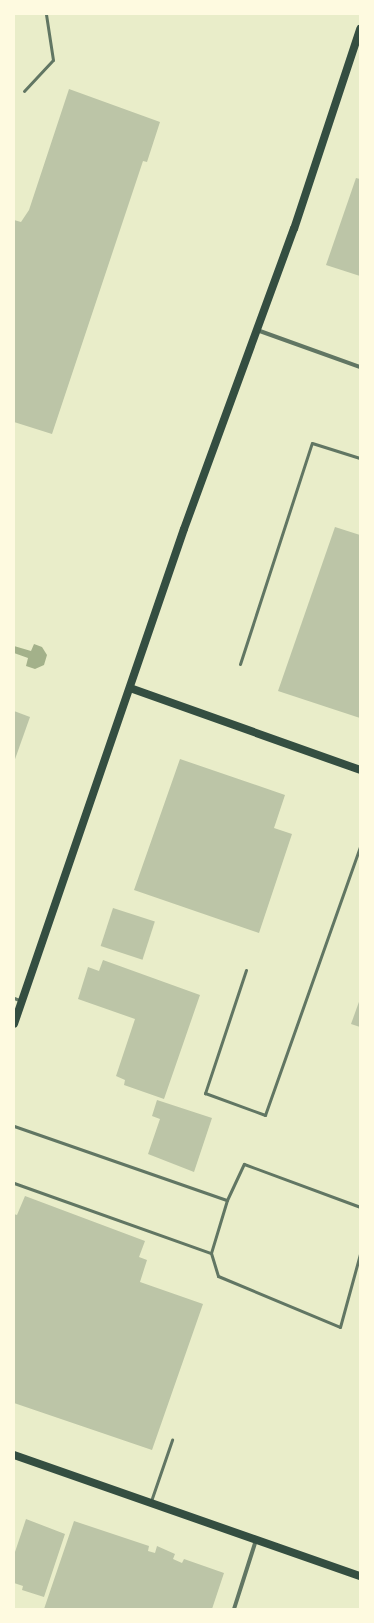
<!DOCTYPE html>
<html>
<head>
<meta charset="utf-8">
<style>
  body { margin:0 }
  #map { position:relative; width:374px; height:1623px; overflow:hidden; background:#e9edc9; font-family:Barlow,sans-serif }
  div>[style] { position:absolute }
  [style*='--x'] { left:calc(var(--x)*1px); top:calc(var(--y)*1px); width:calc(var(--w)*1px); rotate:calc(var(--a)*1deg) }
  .water>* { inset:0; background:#a3b18a }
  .building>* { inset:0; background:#bcc5a7; transform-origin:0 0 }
  .service>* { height:3px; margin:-1.5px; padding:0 1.5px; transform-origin:1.5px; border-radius:1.5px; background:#617663 }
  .minor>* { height:4px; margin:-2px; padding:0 2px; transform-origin:2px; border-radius:2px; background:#617663 }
  .secondary>* { height:8px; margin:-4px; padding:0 4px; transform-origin:4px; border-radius:4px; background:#344e41 }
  span { translate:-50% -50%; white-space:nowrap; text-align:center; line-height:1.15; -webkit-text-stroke:3.5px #fefae0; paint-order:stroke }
  .frame { position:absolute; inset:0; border:15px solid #fefae0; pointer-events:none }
</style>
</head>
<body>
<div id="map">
  <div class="water">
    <div style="clip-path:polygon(34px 644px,42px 647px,47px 655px,44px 665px,35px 669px,26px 666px,28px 658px,14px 653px,14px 646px,31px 651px)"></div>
  </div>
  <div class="building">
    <div style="clip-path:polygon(69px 89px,160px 122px,147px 162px,143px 161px,52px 434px,14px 422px,14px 220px,21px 222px,29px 210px)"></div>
    <div style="clip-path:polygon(356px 178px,360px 179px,360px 276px,326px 265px)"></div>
    <div style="clip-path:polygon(335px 527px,360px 535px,360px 718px,278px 691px)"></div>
    <div style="clip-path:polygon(14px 711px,30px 717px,14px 762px)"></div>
    <div style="clip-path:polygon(180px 759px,285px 795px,274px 828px,292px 834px,259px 933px,134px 890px)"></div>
    <div style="left:113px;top:908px;width:44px;height:40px;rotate:18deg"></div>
    <div style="clip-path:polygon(103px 960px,200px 995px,164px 1099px,124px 1085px,125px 1080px,116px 1076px,135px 1019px,78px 999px,88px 967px,99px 971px)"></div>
    <div style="clip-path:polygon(360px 999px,360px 1027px,351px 1024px)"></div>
    <div style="clip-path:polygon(157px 1100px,212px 1118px,194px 1172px,148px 1154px,160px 1119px,152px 1116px)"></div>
    <div style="clip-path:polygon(25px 1196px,145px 1241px,139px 1257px,147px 1260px,140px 1282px,203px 1304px,152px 1450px,14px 1403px,14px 1214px,17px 1215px)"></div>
    <div style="clip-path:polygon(26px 1519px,65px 1534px,44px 1597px,22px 1590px,23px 1586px,14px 1583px,14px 1555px)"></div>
    <div style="clip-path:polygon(74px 1521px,149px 1546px,148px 1551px,155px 1553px,157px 1546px,175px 1554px,173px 1559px,182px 1563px,184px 1559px,224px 1573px,212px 1609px,44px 1609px)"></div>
  </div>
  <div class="service">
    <div style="--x:24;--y:91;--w:42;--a:-46.9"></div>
    <div style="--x:53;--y:60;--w:47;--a:-98.7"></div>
    <div style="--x:240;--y:664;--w:232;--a:-72"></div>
    <div style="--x:312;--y:443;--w:50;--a:17.4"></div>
    <div style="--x:246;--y:970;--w:130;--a:108.4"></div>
    <div style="--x:205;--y:1093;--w:64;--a:20.1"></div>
    <div style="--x:265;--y:1115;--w:285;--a:-70.5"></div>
    <div style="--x:14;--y:998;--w:9;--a:21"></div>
    <div style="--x:14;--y:1126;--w:225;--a:19.2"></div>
    <div style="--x:227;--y:1200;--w:55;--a:106.8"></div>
    <div style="--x:14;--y:1183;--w:209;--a:19.6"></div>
    <div style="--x:211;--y:1253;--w:24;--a:73"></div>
    <div style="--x:218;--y:1276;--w:132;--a:22.7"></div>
    <div style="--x:340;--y:1327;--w:76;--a:-74.7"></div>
    <div style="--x:227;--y:1200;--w:40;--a:-65"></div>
    <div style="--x:244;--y:1164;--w:124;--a:20.3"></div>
    <div style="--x:151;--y:1501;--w:65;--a:-71"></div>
  </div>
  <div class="minor">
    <div style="--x:257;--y:330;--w:109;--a:19.8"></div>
    <div style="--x:234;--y:1609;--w:72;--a:-72.3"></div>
  </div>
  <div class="secondary">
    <div style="--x:130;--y:688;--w:244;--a:19.6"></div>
    <div style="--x:14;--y:1024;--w:523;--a:-71.05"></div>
    <div style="--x:184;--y:529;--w:320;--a:-69.9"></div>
    <div style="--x:294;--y:229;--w:211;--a:-71.7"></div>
    <div style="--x:14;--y:1455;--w:367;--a:19.3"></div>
  </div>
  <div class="frame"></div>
</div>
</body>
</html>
